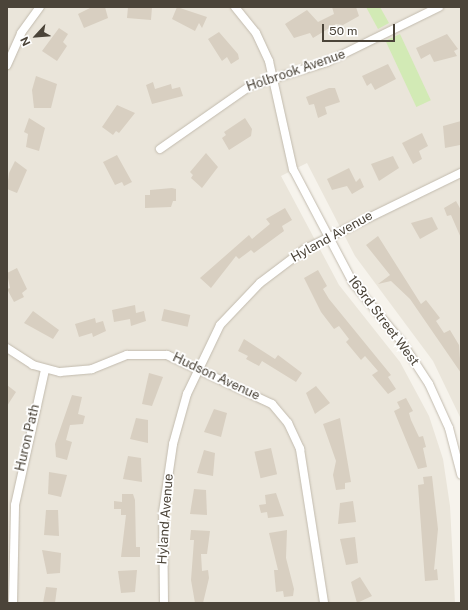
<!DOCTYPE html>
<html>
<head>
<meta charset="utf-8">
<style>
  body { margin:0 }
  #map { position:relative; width:468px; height:610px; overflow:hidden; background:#f6f3ec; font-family:"Public Sans",sans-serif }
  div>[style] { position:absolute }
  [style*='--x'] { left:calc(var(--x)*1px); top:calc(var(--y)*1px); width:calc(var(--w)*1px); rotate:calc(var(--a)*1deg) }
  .residential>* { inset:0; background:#eae5da }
  .green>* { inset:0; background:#d2eab5; transform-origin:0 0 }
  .building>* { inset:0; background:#d8cfc1; transform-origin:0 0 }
  .roads { filter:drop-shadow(0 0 1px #c2bbae) drop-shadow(0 0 1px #c2bbae) }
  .minor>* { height:8px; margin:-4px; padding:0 4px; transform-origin:4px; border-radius:4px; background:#fff }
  span { translate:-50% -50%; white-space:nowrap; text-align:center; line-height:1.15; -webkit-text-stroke:3.5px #fff; paint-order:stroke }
  .street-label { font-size:13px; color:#4b4439 }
  .frame { position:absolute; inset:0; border:8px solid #4b4439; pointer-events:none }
  .north { position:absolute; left:16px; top:16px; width:40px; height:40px; -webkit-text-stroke:3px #fff; paint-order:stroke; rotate:244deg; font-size:11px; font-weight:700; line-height:16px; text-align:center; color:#4b4439 }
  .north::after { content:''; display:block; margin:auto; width:14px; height:18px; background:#4b4439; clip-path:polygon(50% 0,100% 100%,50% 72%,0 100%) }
  .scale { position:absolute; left:322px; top:24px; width:73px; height:18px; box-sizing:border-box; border:2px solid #4b4439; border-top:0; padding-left:5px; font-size:12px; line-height:14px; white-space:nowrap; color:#4b4439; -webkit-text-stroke:3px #fff; paint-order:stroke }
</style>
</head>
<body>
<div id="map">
  <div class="residential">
    <div style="clip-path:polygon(7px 7px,461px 7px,461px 419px,433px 361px,355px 256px,307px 163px,281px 176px,339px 285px,400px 362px,429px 416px,443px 459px,450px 506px,455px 603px,7px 603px)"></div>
  </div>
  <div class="green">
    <div style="clip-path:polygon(366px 7px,380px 7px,389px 23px,378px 29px)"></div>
    <div style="left:400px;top:34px;width:73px;height:16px;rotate:65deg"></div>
  </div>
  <div class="building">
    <div style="clip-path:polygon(92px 7px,105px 7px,108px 18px,84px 28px,78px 14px)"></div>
    <div style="clip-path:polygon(128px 7px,152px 7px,151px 20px,127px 18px)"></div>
    <div style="clip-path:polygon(177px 7px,207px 17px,202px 28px,199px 23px,195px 31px,172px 19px)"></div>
    <div style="clip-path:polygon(332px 7px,356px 7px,359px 16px,343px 25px,336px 24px,313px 38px,310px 33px,294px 38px,285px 24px,307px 10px,318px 22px,334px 14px)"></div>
    <div style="clip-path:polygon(59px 28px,68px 34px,63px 42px,67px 46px,57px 61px,42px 51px)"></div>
    <div style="clip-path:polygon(219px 32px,238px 54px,239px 59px,231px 64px,227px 57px,222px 61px,208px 39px)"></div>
    <div style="clip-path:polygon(447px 34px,458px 49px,454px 51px,457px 56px,434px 62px,430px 54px,421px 59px,416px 48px)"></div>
    <div style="clip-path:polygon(388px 64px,396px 79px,375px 90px,371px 83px,367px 86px,362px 76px)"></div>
    <div style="clip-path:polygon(36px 76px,57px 84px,51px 108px,34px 108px,32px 90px)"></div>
    <div style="clip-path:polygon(153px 82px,155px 89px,171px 84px,172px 89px,180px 87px,183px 96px,152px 104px,146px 85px)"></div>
    <div style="clip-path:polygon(329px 88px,335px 88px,340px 102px,325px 107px,327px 114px,318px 118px,314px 104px,309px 105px,306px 97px)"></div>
    <div style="clip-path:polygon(117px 105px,135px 113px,119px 133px,116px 131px,113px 135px,102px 127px)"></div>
    <div style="clip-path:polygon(29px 118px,45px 128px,39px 151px,26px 147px,28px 134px,24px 132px)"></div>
    <div style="clip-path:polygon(245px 118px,252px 129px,251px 136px,229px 150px,222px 138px,226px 135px,224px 132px)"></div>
    <div style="clip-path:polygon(461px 121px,460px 145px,445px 148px,443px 126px)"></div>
    <div style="clip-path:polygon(422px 133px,428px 146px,419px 151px,422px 159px,413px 164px,402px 143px)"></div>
    <div style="clip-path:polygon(206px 153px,218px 167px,202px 188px,191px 178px,193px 175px,190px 172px)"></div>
    <div style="clip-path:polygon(117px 155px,132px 182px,124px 186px,122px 182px,115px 185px,103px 162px)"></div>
    <div style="clip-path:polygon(393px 156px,399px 168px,379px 181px,371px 164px)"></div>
    <div style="clip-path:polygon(15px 161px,27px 170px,17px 193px,7px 189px,9px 173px)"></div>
    <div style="clip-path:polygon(349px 168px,356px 182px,360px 178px,364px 187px,352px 194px,347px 186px,332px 190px,327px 179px)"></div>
    <div style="clip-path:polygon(172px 188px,176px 189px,176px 201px,173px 201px,171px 207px,145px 208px,145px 195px,150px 195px,150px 190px)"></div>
    <div style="clip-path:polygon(456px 201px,461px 210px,461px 238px,451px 215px,447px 216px,444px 208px)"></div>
    <div style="clip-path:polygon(285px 208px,292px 220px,282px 226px,284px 231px,254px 253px,251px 250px,239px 259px,236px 256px,211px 288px,200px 278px,249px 235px,252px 239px,270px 224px,266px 219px)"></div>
    <div style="clip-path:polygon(432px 217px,438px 229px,420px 239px,411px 223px)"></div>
    <div style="clip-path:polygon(378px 236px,421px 304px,426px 300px,440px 318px,436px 321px,444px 333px,450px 330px,459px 345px,461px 373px,410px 299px,391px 281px,378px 284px,390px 275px,366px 245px)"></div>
    <div style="clip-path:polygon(17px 268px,27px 289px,22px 293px,24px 297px,14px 302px,7px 289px,10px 288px,7px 273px)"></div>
    <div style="clip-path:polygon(318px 270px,327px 286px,323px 289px,329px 299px,391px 375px,388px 377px,396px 389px,388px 394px,372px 375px,378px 371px,365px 356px,361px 360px,346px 342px,349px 339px,339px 326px,334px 329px,321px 312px,304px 278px)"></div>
    <div style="clip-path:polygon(135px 305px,136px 313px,144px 311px,146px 321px,131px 326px,130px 319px,114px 322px,112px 310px)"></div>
    <div style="left:164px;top:309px;width:27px;height:12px;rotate:13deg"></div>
    <div style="clip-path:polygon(33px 311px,59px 330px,53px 339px,24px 323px)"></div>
    <div style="clip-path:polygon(95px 318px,96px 323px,103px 321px,106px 331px,93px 337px,92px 333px,79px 337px,75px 324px)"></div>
    <div style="clip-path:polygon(244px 339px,275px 359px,278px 355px,302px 373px,296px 382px,262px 361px,259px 366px,246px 359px,248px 356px,238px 351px)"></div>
    <div style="clip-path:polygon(149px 373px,163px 377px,152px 406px,142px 404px)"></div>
    <div style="clip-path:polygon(7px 385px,16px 392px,7px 406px)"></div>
    <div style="clip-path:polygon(316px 386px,330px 403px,315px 414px,306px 393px)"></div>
    <div style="clip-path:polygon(72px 395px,82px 397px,78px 414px,85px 416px,83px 424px,70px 425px,66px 440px,72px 442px,67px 460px,56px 457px,55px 444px)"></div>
    <div style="clip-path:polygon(406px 398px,413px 411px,409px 413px,411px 420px,419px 437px,423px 436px,426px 447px,423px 448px,427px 467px,418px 469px,394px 411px,400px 408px,397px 402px)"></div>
    <div style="clip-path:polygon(214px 409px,227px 413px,221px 437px,204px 432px)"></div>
    <div style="clip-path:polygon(136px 418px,148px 420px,148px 443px,130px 439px)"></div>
    <div style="clip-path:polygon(340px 418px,351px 482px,345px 483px,345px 489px,336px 490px,333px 475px,336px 461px,323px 424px)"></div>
    <div style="left:271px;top:448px;width:27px;height:17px;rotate:77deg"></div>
    <div style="clip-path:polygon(204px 450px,215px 453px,213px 476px,197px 473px)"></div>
    <div style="clip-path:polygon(128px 456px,141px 458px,142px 482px,123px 479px)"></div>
    <div style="clip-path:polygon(49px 472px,67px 475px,61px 497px,48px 494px)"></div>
    <div style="clip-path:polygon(432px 476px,438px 529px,434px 570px,437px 569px,438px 580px,425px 581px,418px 485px,424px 484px,423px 477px)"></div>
    <div style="clip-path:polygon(194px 489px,206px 490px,207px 515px,190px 514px)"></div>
    <div style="clip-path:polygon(276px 493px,284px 516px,268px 518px,267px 512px,261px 513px,259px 505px,266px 504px,265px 495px)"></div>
    <div style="clip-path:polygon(122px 494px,133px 494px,135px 500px,136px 547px,140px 547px,140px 557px,121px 557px,126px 515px,121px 515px,121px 509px,114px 509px,114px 501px,122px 502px)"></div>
    <div style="clip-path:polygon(353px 501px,356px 522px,338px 524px,340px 503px)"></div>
    <div style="clip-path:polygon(46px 510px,58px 510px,59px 536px,44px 535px)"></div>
    <div style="clip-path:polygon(191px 530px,210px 531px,207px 554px,201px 554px,202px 571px,208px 570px,209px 578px,203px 603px,195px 603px,191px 580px,194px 540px,190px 540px)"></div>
    <div style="clip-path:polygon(287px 530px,286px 558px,294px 589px,293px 596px,284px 597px,283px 591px,276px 592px,274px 570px,278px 570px,269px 533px)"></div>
    <div style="clip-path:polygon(355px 537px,358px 563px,346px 565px,340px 539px)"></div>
    <div style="clip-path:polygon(42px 550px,61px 553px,60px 573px,47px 574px)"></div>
    <div style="clip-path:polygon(137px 570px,135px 592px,121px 593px,118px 571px)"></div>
    <div style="clip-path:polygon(360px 577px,372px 596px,357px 603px,351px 582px)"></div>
    <div style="clip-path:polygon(46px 587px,57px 588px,55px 603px,43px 603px)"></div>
  </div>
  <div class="roads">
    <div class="minor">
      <div style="--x:235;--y:7;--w:33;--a:51"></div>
      <div style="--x:256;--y:33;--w:31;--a:65"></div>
      <div style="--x:269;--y:61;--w:111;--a:77.5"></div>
      <div style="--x:293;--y:169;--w:129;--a:62.2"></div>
      <div style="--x:353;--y:283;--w:75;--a:50.4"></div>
      <div style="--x:401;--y:341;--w:51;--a:56.9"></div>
      <div style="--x:429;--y:384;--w:48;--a:65.6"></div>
      <div style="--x:449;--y:428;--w:48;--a:75.4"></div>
      <div style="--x:7;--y:65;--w:35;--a:-66"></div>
      <div style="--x:21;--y:33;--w:32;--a:-54"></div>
      <div style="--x:160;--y:149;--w:110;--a:-35"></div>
      <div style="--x:250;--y:86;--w:81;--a:-17.3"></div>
      <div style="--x:327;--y:62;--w:125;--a:-26.2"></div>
      <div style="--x:7;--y:348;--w:31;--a:33"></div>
      <div style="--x:33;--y:365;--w:28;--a:15"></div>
      <div style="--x:60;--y:372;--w:32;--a:-5"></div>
      <div style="--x:92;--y:369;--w:38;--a:-22"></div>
      <div style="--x:127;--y:355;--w:40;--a:0"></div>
      <div style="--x:167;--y:355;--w:116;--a:25"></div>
      <div style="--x:272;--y:404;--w:25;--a:50"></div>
      <div style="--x:288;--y:423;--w:29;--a:65"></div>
      <div style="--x:300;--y:449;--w:156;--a:81.1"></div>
      <div style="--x:13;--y:603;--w:98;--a:-88.8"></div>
      <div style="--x:15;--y:505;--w:138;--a:-77.5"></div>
      <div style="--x:164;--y:603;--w:91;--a:-90.6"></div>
      <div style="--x:163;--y:512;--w:69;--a:-81.6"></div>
      <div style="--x:173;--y:444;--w:52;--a:-74.4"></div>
      <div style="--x:187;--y:394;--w:76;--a:-64.4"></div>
      <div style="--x:220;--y:325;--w:58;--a:-46.4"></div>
      <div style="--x:260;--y:283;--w:56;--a:-37.1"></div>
      <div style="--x:305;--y:249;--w:174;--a:-26"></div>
    </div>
  </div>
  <div class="street-label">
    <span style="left:296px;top:71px;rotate:-19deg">Holbrook Avenue</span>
    <span style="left:332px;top:237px;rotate:-29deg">Hyland Avenue</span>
    <span style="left:383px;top:321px;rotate:53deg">163rd Street West</span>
    <span style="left:216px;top:377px;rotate:25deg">Hudson Avenue</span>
    <span style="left:28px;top:438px;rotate:-77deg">Huron Path</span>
    <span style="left:166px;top:519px;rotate:-86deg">Hyland Avenue</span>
  </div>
  <div class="frame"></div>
  <div class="north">N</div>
  <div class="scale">50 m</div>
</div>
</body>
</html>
